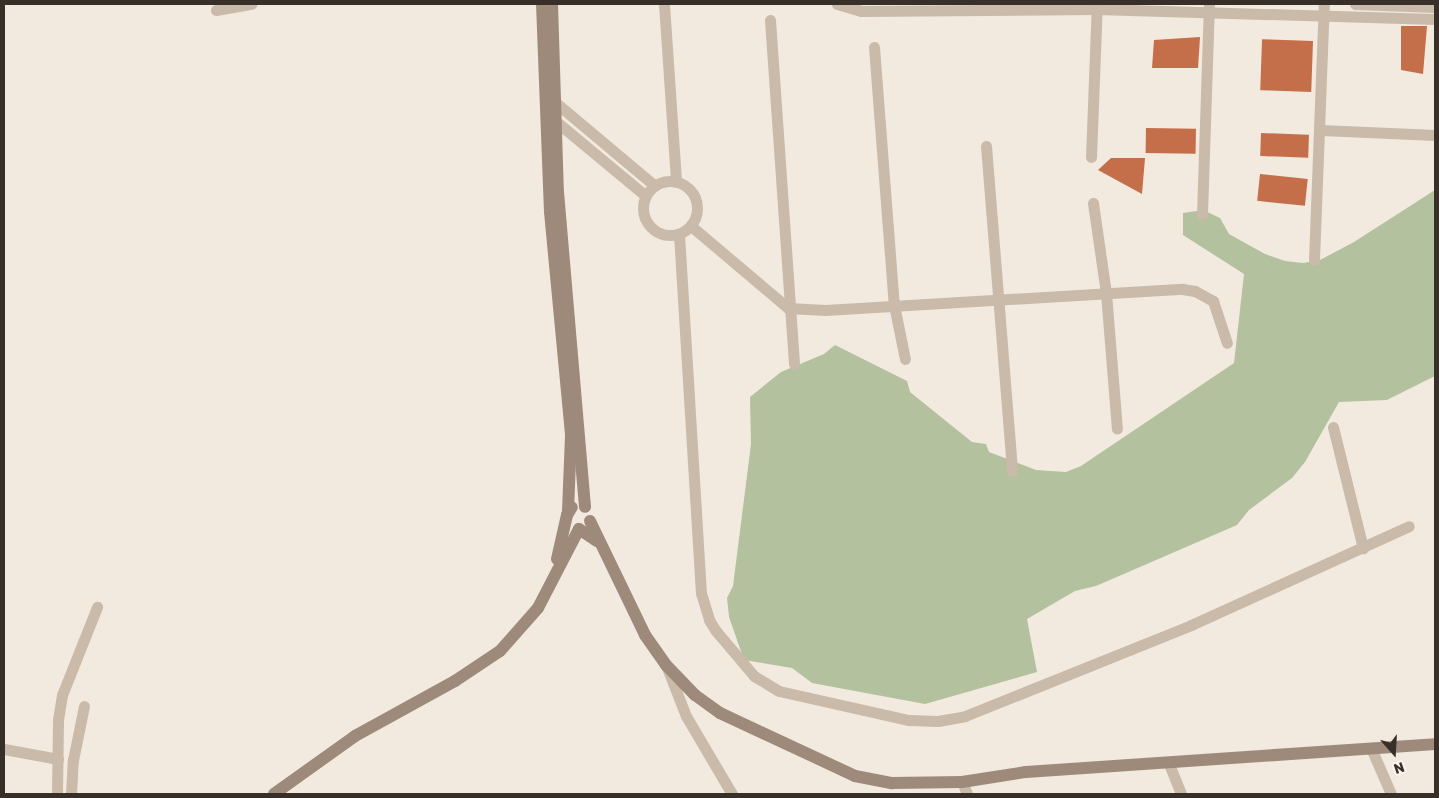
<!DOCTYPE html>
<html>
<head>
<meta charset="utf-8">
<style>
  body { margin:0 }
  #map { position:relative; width:1439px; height:798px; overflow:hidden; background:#f2eade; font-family:Rubik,sans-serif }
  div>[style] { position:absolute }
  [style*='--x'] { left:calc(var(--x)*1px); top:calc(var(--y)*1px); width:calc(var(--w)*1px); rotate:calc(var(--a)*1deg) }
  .green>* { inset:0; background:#b4c19e }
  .building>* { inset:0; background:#c46e4a; transform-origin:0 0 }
  .street>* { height:11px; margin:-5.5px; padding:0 5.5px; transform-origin:5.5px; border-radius:5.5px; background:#cabaaa }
  .street>.ring { margin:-5.5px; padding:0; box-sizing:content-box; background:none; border:11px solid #cabaaa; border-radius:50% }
  .secondary>* { height:12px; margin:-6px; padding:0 6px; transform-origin:6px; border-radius:6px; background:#9e8a7b }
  span { translate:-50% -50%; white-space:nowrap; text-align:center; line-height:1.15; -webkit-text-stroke:4.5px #faf4eb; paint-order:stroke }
  .frame { position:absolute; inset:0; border:5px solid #382f29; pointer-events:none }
  .north { position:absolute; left:1369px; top:728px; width:50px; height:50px; -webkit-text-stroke:4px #faf4eb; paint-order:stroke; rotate:161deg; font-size:14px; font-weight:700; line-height:20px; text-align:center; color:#382f29 }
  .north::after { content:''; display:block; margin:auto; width:18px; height:22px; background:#382f29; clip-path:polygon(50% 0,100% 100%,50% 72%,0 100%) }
</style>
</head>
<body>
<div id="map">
  <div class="green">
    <div style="clip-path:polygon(1435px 190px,1435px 376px,1387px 400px,1339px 402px,1305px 462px,1292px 478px,1249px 510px,1237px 525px,1096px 586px,1075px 591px,1027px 619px,1037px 672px,925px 704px,812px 683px,792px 668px,744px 660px,729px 617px,727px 598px,733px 586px,751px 444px,750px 397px,781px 372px,824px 354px,835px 345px,907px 381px,910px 392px,972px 442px,986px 444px,989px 452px,1036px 470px,1066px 472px,1081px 466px,1234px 363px,1244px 274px,1183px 235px,1183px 213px,1203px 210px,1220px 218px,1229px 234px,1265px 254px,1285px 261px,1303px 263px,1320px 260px,1354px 242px)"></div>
  </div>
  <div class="building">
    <div style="clip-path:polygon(1401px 26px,1427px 26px,1423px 74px,1401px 70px)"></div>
    <div style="clip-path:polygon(1200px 37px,1198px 68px,1152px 68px,1154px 40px)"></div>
    <div style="left:1313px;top:41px;width:51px;height:51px;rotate:92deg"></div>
    <div style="left:1146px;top:128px;width:50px;height:25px;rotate:1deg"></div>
    <div style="left:1261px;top:133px;width:48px;height:23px;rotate:2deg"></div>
    <div style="clip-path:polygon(1111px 158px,1145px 158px,1142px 194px,1098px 170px)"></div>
    <div style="left:1260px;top:174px;width:48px;height:27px;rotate:6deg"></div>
  </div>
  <div class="street">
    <div style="--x:664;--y:4;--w:178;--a:86.1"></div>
    <div style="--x:837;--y:4;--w:25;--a:16"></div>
    <div style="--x:861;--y:11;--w:236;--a:-0.5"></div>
    <div style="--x:1097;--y:9;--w:338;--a:1.7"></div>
    <div style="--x:1355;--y:4;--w:80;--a:2.1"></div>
    <div style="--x:216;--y:10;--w:36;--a:-10"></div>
    <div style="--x:770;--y:20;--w:345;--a:86"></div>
    <div style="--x:874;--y:47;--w:259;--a:85.6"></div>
    <div style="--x:894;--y:305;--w:55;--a:78.5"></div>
    <div style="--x:549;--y:97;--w:138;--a:40"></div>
    <div style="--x:552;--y:118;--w:122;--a:39.7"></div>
    <div style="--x:1321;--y:130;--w:114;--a:2.5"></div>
    <div style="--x:986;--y:146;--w:326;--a:85.4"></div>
    <div style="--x:1091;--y:157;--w:153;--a:-87.8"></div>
    <div class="ring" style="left:643px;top:181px;width:43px;height:43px"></div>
    <div style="--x:1093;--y:203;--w:91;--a:81.8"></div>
    <div style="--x:1106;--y:293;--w:136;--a:85.4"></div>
    <div style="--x:1202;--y:214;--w:210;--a:-88.1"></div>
    <div style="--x:691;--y:226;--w:127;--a:40.2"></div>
    <div style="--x:788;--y:308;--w:37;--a:3"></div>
    <div style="--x:825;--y:310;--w:358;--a:-3.4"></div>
    <div style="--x:1182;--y:289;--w:13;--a:9"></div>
    <div style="--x:1195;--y:291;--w:21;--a:29"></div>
    <div style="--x:1213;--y:301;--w:44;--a:71.6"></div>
    <div style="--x:679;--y:234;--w:360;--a:86.5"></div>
    <div style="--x:701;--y:593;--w:28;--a:73"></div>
    <div style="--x:709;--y:620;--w:13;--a:58"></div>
    <div style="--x:716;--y:631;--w:59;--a:49.8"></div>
    <div style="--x:754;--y:676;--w:29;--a:31"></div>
    <div style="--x:779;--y:691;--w:133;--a:12.6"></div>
    <div style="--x:909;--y:720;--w:29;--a:2"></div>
    <div style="--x:938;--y:721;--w:27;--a:-10"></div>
    <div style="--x:965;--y:716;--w:244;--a:-21.9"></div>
    <div style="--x:1191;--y:625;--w:239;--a:-24.4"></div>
    <div style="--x:1314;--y:260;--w:256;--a:-87.8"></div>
    <div style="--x:1333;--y:427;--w:125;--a:76.1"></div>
    <div style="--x:666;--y:665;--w:55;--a:68.6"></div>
    <div style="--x:686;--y:716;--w:91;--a:59.5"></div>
    <div style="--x:1371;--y:748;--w:50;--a:66.5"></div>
    <div style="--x:4;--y:749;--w:55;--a:10.5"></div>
    <div style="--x:1169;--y:764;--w:32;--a:68"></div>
    <div style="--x:962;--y:782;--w:13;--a:67"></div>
    <div style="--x:57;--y:794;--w:74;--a:-89.2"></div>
    <div style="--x:58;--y:720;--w:25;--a:-81"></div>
    <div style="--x:62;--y:695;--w:95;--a:-68.3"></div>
    <div style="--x:71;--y:794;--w:34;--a:-87"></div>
    <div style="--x:73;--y:760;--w:55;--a:-78.5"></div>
  </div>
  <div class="secondary">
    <div style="--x:542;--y:4;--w:208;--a:87.8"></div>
    <div style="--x:550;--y:212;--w:225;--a:84.6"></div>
    <div style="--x:571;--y:436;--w:76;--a:92.3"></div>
    <div style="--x:552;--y:4;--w:188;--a:88.2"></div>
    <div style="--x:558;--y:192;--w:316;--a:85.1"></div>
    <div style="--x:590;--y:521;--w:127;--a:64.2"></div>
    <div style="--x:645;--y:635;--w:37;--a:55"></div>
    <div style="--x:666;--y:665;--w:42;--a:46"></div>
    <div style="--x:695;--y:695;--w:31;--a:36"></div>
    <div style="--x:720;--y:713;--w:149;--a:25"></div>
    <div style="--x:855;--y:776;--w:38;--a:11"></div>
    <div style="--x:892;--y:783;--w:70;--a:-0.8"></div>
    <div style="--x:962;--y:782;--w:65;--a:-8.9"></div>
    <div style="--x:1026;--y:772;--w:410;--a:-3.9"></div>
    <div style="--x:557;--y:559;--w:45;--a:-77.2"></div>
    <div style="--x:567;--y:515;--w:9;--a:-58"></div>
    <div style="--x:274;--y:794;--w:100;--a:-35.6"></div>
    <div style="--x:355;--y:736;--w:114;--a:-28.8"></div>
    <div style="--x:455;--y:681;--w:54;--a:-33.7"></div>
    <div style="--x:500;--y:651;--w:57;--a:-48.5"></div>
    <div style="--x:538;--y:608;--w:89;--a:-62.6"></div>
    <div style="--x:579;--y:529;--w:22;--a:34"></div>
  </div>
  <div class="frame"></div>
  <div class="north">N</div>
</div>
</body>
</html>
